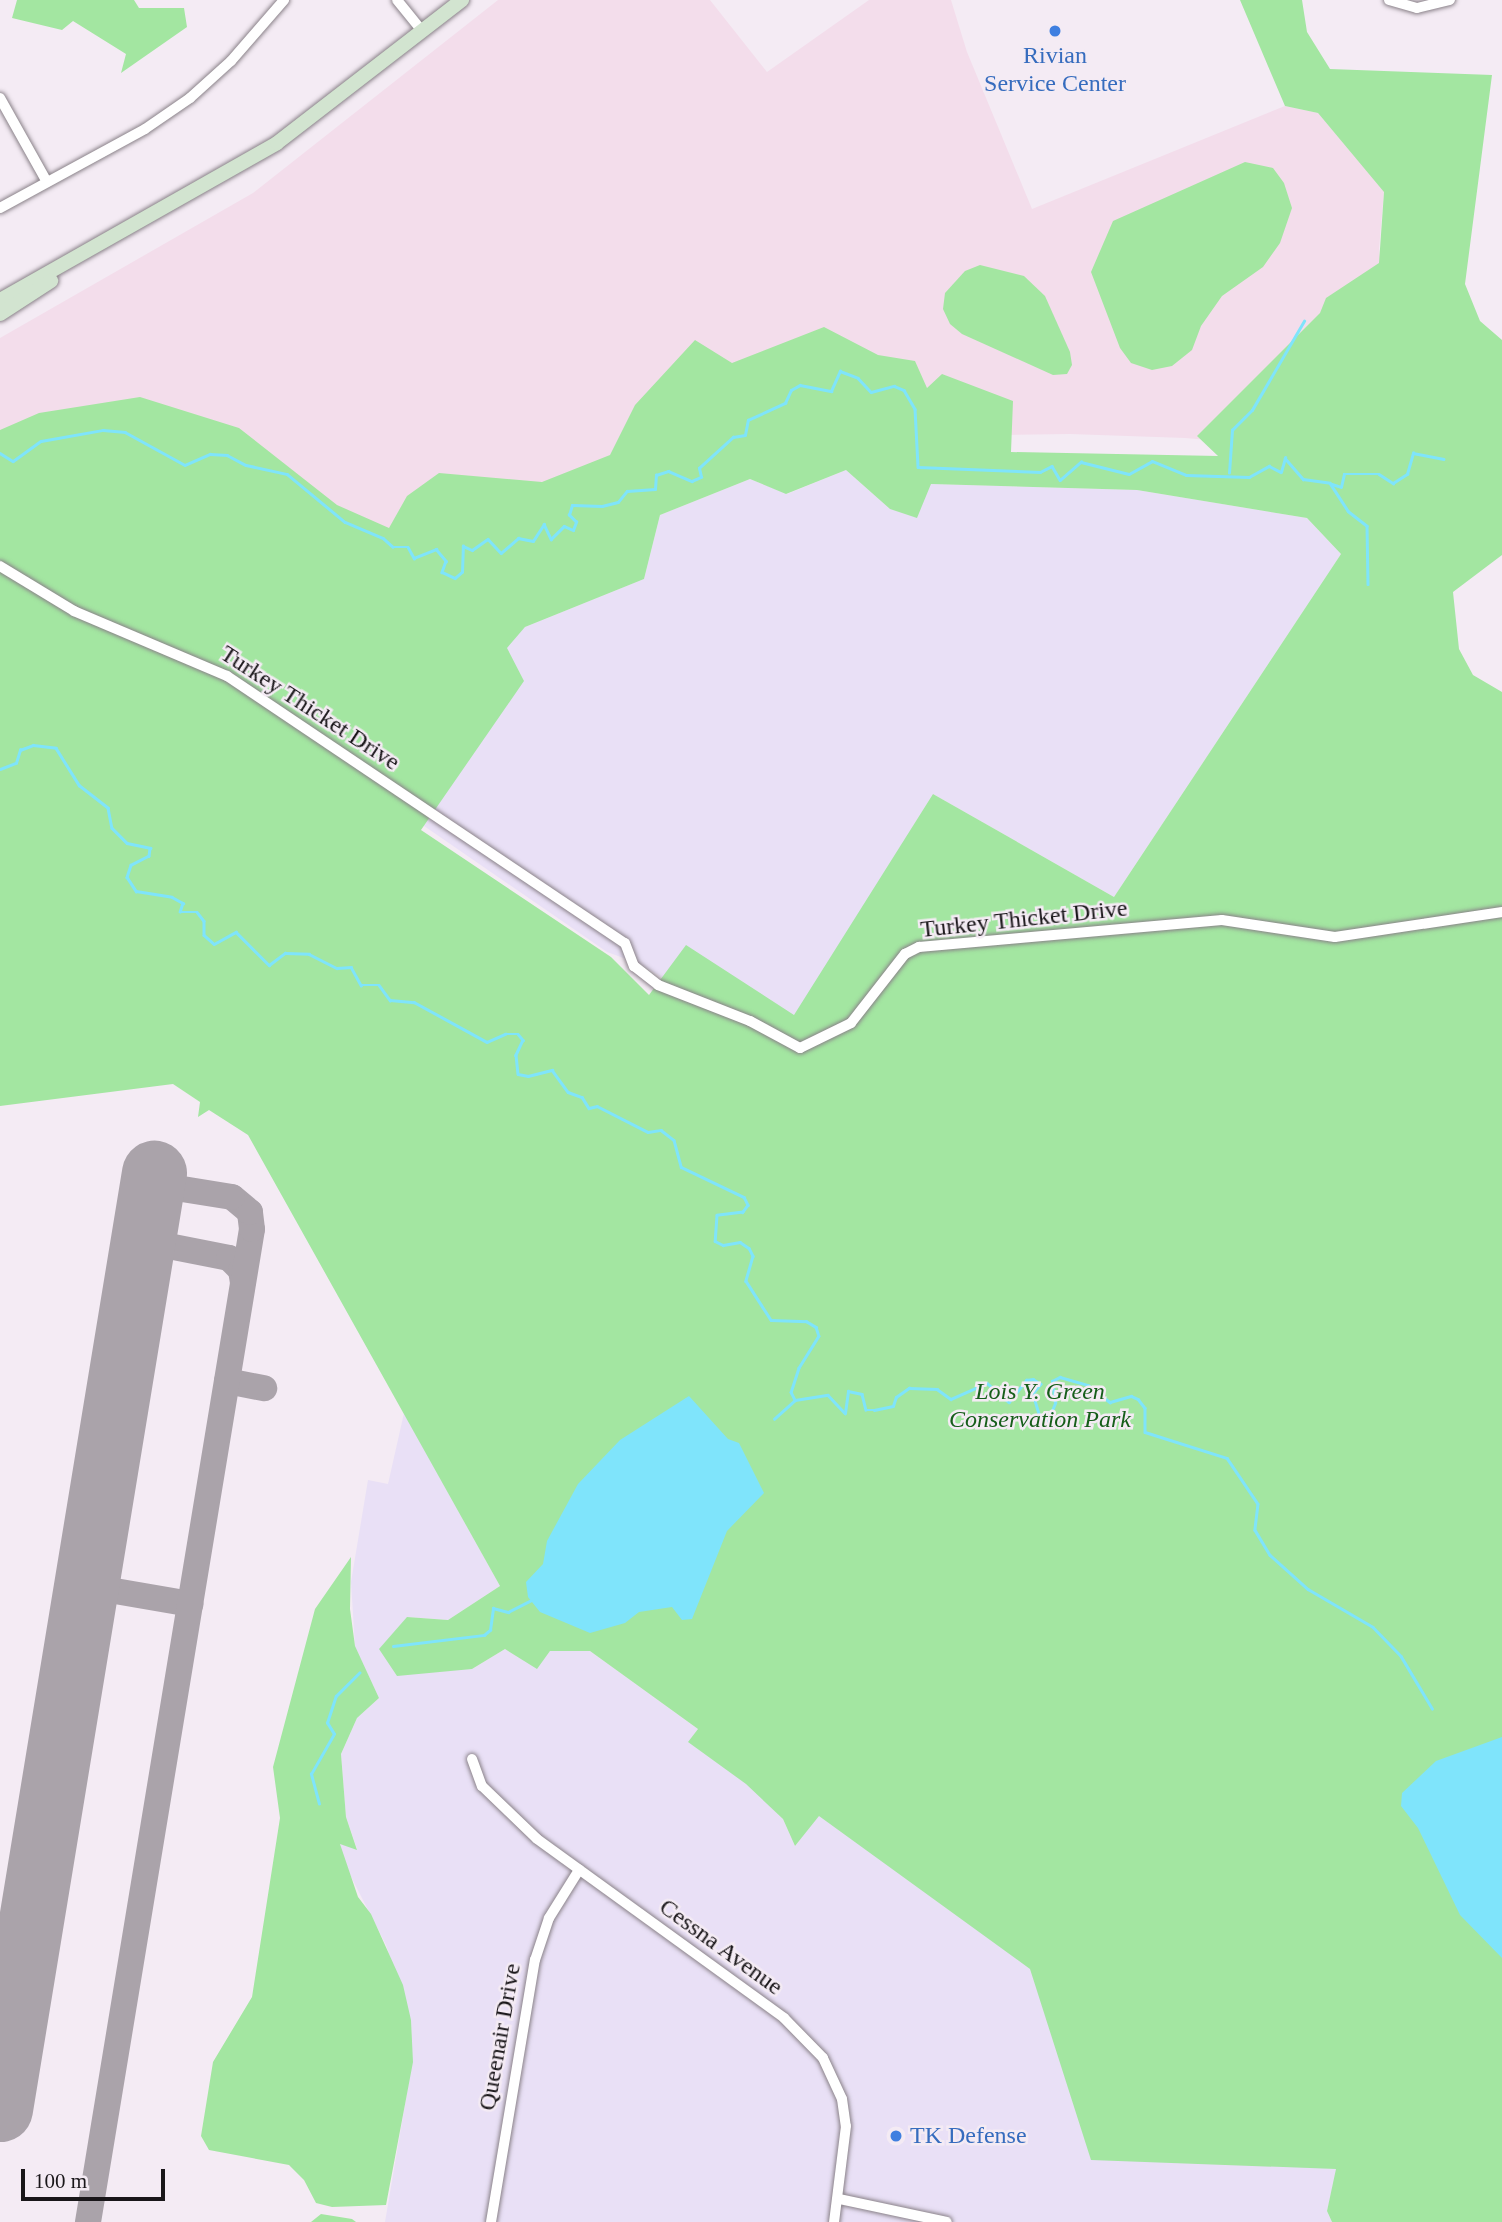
<!DOCTYPE html>
<html>
<head>
<meta charset="utf-8">
<style>
  body { margin:0 }
  #map { position:relative; width:1502px; height:2222px; overflow:hidden; background:#f4ebf4; font-family:Georgia,serif }
  div>[style] { position:absolute }
  [style*='--x'] { left:calc(var(--x)*1px); top:calc(var(--y)*1px); width:calc(var(--w)*1px); rotate:calc(var(--a)*1deg) }
  .industrial>* { inset:0; background:#e9e0f6 }
  .education>* { inset:0; background:#f3ddeb }
  .green>* { inset:0; background:#a3e6a1 }
  .water>* { inset:0; background:#7fe4fb }
  .stream>* { height:2.5px; margin:-1.25px; padding:0 1.25px; transform-origin:1.25px; border-radius:1.25px; background:#7fe4fb }
  .taxiway>* { height:26px; margin:-13px; padding:0 13px; transform-origin:13px; border-radius:13px; background:#aaa3aa }
  .runway>* { height:65px; margin:-32.5px; padding:0 32.5px; transform-origin:32.5px; border-radius:32.5px; background:#aaa3aa }
  .roads { filter:drop-shadow(0 0 2px #8a8289) drop-shadow(0 0 2px #8a8289) }
  .street>* { height:10px; margin:-5px; padding:0 5px; transform-origin:5px; border-radius:5px; background:#fff }
  .secondary>* { height:14px; margin:-7px; padding:0 7px; transform-origin:7px; border-radius:7px; background:#d2e4d0 }
  .dots>* { width:19px; height:19px; translate:-50% -50%; box-sizing:border-box; border:4px solid #f4ebf4; border-radius:50% }
  span { translate:-50% -50%; white-space:nowrap; text-align:center; line-height:1.15; -webkit-text-stroke:5px #f4ebf4; paint-order:stroke }
  .shop-label { font-size:24px; color:#366cbe }
  .left { translate:0 -50%; text-align:left }
  .street-label { font-size:24px; color:#191619 }
  .park-label { font-size:24px; color:#165e1a; font-style:italic }
  .scale { position:absolute; left:21px; top:2169px; width:144px; height:32px; box-sizing:border-box; border:4px solid #191619; border-top:0; padding-left:9px; font-size:21px; line-height:24px; white-space:nowrap; color:#191619; -webkit-text-stroke:5px #f4ebf4; paint-order:stroke }
</style>
</head>
<body>
<div id="map">
  <div class="industrial">
    <div style="clip-path:polygon(846px 470px,890px 509px,931px 484px,1137px 490px,1307px 518px,1341px 554px,1114px 897px,933px 794px,785px 1034px,691px 995px,640px 964px,607px 952px,369px 788px,525px 627px,644px 579px,660px 515px,750px 479px,787px 494px)"></div>
    <div style="clip-path:polygon(404px 1413px,500px 1586px,448px 1620px,407px 1617px,472px 1669px,505px 1649px,537px 1668px,550px 1651px,590px 1651px,698px 1729px,689px 1742px,747px 1784px,783px 1819px,795px 1846px,819px 1815px,1030px 1968px,1279px 2164px,1337px 2169px,1327px 2211px,1332px 2222px,385px 2222px,412px 2063px,411px 2020px,386px 1945px,344px 1863px,340px 1843px,357px 1849px,346px 1817px,341px 1754px,357px 1718px,379px 1698px,355px 1647px,351px 1582px,368px 1480px,388px 1484px)"></div>
  </div>
  <div class="education">
    <div style="clip-path:polygon(498px 0,710px 0,767px 72px,869px 0,951px 0,967px 52px,1032px 209px,1285px 106px,1318px 113px,1384px 191px,1379px 249px,1403px 457px,1185px 438px,1070px 434px,694px 440px,256px 668px,0 525px,0 338px,253px 193px)"></div>
  </div>
  <div class="green">
    <div style="clip-path:polygon(17px 0,134px 0,139px 8px,184px 8px,187px 27px,121px 73px,126px 54px,73px 21px,62px 30px,12px 18px)"></div>
    <div style="clip-path:polygon(evenodd,1240px 0,1302px 0,1307px 32px,1330px 69px,1492px 75px,1465px 284px,1480px 321px,1502px 340px,1502px 555px,1453px 592px,1459px 649px,1473px 675px,1502px 692px,1502px 2222px,1332px 2222px,1327px 2211px,1336px 2169px,1091px 2160px,1030px 1969px,819px 1816px,795px 1846px,783px 1819px,746px 1784px,688px 1742px,698px 1729px,590px 1651px,550px 1651px,537px 1669px,505px 1649px,472px 1669px,397px 1676px,379px 1649px,407px 1617px,448px 1620px,500px 1586px,248px 1135px,209px 1110px,198px 1117px,200px 1102px,173px 1084px,0 1106px,0 430px,39px 413px,140px 397px,239px 428px,337px 505px,389px 528px,407px 496px,439px 473px,542px 482px,610px 455px,635px 405px,695px 340px,732px 363px,824px 327px,878px 355px,915px 361px,927px 388px,942px 374px,1013px 401px,1011px 452px,1218px 456px,1197px 436px,1320px 313px,1326px 298px,1379px 263px,1384px 192px,1318px 113px,1285px 106px,1240px 0,846px 470px,890px 509px,917px 518px,931px 484px,1137px 490px,1307px 518px,1341px 554px,1114px 897px,933px 794px,794px 1015px,686px 945px,649px 995px,611px 957px,421px 830px,524px 681px,507px 648px,525px 627px,644px 579px,660px 515px,750px 479px,786px 494px,846px 470px)"></div>
    <div style="clip-path:polygon(1245px 162px,1273px 168px,1284px 183px,1292px 208px,1280px 243px,1263px 267px,1222px 296px,1201px 326px,1192px 350px,1172px 366px,1152px 370px,1131px 363px,1120px 348px,1091px 272px,1113px 221px)"></div>
    <div style="clip-path:polygon(980px 265px,1024px 276px,1045px 296px,1070px 352px,1072px 365px,1067px 374px,1053px 375px,962px 334px,950px 324px,943px 309px,945px 293px,965px 271px)"></div>
    <div style="clip-path:polygon(351px 1557px,350px 1609px,355px 1646px,379px 1698px,357px 1718px,341px 1754px,346px 1817px,357px 1850px,340px 1844px,358px 1897px,371px 1914px,403px 1985px,411px 2020px,413px 2062px,386px 2205px,332px 2207px,316px 2203px,304px 2180px,289px 2165px,209px 2150px,201px 2136px,213px 2062px,252px 1997px,280px 1818px,273px 1767px,315px 1609px)"></div>
    <div style="clip-path:polygon(321px 2214px,352px 2219px,356px 2222px,311px 2222px)"></div>
  </div>
  <div class="water">
    <div style="clip-path:polygon(689px 1396px,728px 1439px,739px 1443px,764px 1493px,727px 1531px,692px 1619px,682px 1620px,672px 1607px,639px 1612px,625px 1623px,590px 1633px,540px 1612px,528px 1597px,526px 1582px,543px 1564px,547px 1541px,578px 1484px,620px 1440px)"></div>
    <div style="clip-path:polygon(1502px 1737px,1502px 1958px,1460px 1915px,1418px 1828px,1401px 1806px,1402px 1793px,1436px 1761px)"></div>
  </div>
  <div class="stream">
    <div style="--x:0;--y:453;--w:15;--a:32"></div>
    <div style="--x:13;--y:461;--w:34;--a:-36"></div>
    <div style="--x:41;--y:441;--w:63;--a:-10.1"></div>
    <div style="--x:103;--y:430;--w:22;--a:5"></div>
    <div style="--x:125;--y:432;--w:68;--a:28.8"></div>
    <div style="--x:185;--y:465;--w:27;--a:-24"></div>
    <div style="--x:210;--y:454;--w:17;--a:3"></div>
    <div style="--x:227;--y:455;--w:21;--a:28"></div>
    <div style="--x:246;--y:465;--w:42;--a:12.4"></div>
    <div style="--x:287;--y:474;--w:75;--a:39.6"></div>
    <div style="--x:345;--y:522;--w:41;--a:22.8"></div>
    <div style="--x:383;--y:538;--w:13;--a:42"></div>
    <div style="--x:393;--y:547;--w:15;--a:0"></div>
    <div style="--x:408;--y:547;--w:13;--a:61"></div>
    <div style="--x:414;--y:558;--w:24;--a:-22"></div>
    <div style="--x:436;--y:549;--w:16;--a:50"></div>
    <div style="--x:446;--y:561;--w:12;--a:110"></div>
    <div style="--x:442;--y:572;--w:14;--a:25"></div>
    <div style="--x:455;--y:578;--w:9;--a:-41"></div>
    <div style="--x:462;--y:572;--w:26;--a:-88"></div>
    <div style="--x:463;--y:546;--w:10;--a:24"></div>
    <div style="--x:472;--y:550;--w:19;--a:-35"></div>
    <div style="--x:488;--y:539;--w:19;--a:47"></div>
    <div style="--x:501;--y:553;--w:23;--a:-41"></div>
    <div style="--x:518;--y:538;--w:15;--a:11"></div>
    <div style="--x:533;--y:541;--w:20;--a:-57"></div>
    <div style="--x:544;--y:524;--w:17;--a:65"></div>
    <div style="--x:551;--y:539;--w:18;--a:-45"></div>
    <div style="--x:564;--y:526;--w:10;--a:24"></div>
    <div style="--x:573;--y:530;--w:9;--a:-69"></div>
    <div style="--x:576;--y:522;--w:10;--a:-135"></div>
    <div style="--x:569;--y:515;--w:10;--a:-73"></div>
    <div style="--x:572;--y:505;--w:30;--a:2"></div>
    <div style="--x:602;--y:506;--w:16;--a:-14"></div>
    <div style="--x:618;--y:502;--w:14;--a:-51"></div>
    <div style="--x:627;--y:491;--w:28;--a:-4"></div>
    <div style="--x:655;--y:489;--w:14;--a:-86"></div>
    <div style="--x:656;--y:475;--w:13;--a:-18"></div>
    <div style="--x:668;--y:471;--w:26;--a:23"></div>
    <div style="--x:692;--y:481;--w:10;--a:-24"></div>
    <div style="--x:701;--y:477;--w:9;--a:-103"></div>
    <div style="--x:699;--y:468;--w:46;--a:-42.4"></div>
    <div style="--x:733;--y:437;--w:12;--a:-9"></div>
    <div style="--x:745;--y:435;--w:15;--a:-79"></div>
    <div style="--x:748;--y:420;--w:41;--a:-24.7"></div>
    <div style="--x:785;--y:403;--w:14;--a:-65"></div>
    <div style="--x:791;--y:390;--w:10;--a:-29"></div>
    <div style="--x:800;--y:385;--w:32;--a:11"></div>
    <div style="--x:831;--y:391;--w:22;--a:-66"></div>
    <div style="--x:840;--y:371;--w:19;--a:21"></div>
    <div style="--x:858;--y:378;--w:19;--a:47"></div>
    <div style="--x:871;--y:392;--w:24;--a:-15"></div>
    <div style="--x:894;--y:386;--w:11;--a:22"></div>
    <div style="--x:904;--y:390;--w:22;--a:60"></div>
    <div style="--x:915;--y:409;--w:58;--a:87"></div>
    <div style="--x:918;--y:467;--w:122;--a:2.3"></div>
    <div style="--x:1040;--y:472;--w:13;--a:-27"></div>
    <div style="--x:1052;--y:466;--w:16;--a:60"></div>
    <div style="--x:1060;--y:480;--w:28;--a:-41"></div>
    <div style="--x:1081;--y:462;--w:49;--a:14"></div>
    <div style="--x:1129;--y:474;--w:26;--a:-29"></div>
    <div style="--x:1152;--y:461;--w:37;--a:22"></div>
    <div style="--x:1186;--y:475;--w:63;--a:1.8"></div>
    <div style="--x:1249;--y:477;--w:23;--a:-29"></div>
    <div style="--x:1269;--y:466;--w:13;--a:27"></div>
    <div style="--x:1281;--y:472;--w:15;--a:-74"></div>
    <div style="--x:1285;--y:458;--w:28;--a:49"></div>
    <div style="--x:1303;--y:479;--w:27;--a:8"></div>
    <div style="--x:1330;--y:483;--w:33;--a:57"></div>
    <div style="--x:1348;--y:511;--w:24;--a:38"></div>
    <div style="--x:1367;--y:526;--w:58;--a:89"></div>
    <div style="--x:1229;--y:473;--w:43;--a:-86"></div>
    <div style="--x:1232;--y:430;--w:28;--a:-45"></div>
    <div style="--x:1252;--y:410;--w:103;--a:-59.7"></div>
    <div style="--x:1332;--y:484;--w:9;--a:18"></div>
    <div style="--x:1341;--y:487;--w:13;--a:-77"></div>
    <div style="--x:1344;--y:474;--w:35;--a:0"></div>
    <div style="--x:1379;--y:474;--w:17;--a:33"></div>
    <div style="--x:1393;--y:483;--w:17;--a:-33"></div>
    <div style="--x:1407;--y:474;--w:22;--a:-74"></div>
    <div style="--x:1413;--y:453;--w:31;--a:11"></div>
    <div style="--x:0;--y:769;--w:17;--a:-21"></div>
    <div style="--x:16;--y:763;--w:14;--a:-73"></div>
    <div style="--x:20;--y:750;--w:14;--a:-21"></div>
    <div style="--x:33;--y:745;--w:23;--a:7"></div>
    <div style="--x:56;--y:748;--w:44;--a:58.1"></div>
    <div style="--x:79;--y:785;--w:37;--a:38"></div>
    <div style="--x:108;--y:808;--w:20;--a:79"></div>
    <div style="--x:112;--y:828;--w:21;--a:45"></div>
    <div style="--x:127;--y:843;--w:24;--a:12"></div>
    <div style="--x:150;--y:848;--w:8;--a:97"></div>
    <div style="--x:149;--y:856;--w:20;--a:153"></div>
    <div style="--x:131;--y:865;--w:13;--a:108"></div>
    <div style="--x:127;--y:877;--w:17;--a:57"></div>
    <div style="--x:136;--y:891;--w:36;--a:9"></div>
    <div style="--x:172;--y:897;--w:13;--a:29"></div>
    <div style="--x:183;--y:903;--w:9;--a:108"></div>
    <div style="--x:180;--y:912;--w:17;--a:0"></div>
    <div style="--x:197;--y:912;--w:11;--a:52"></div>
    <div style="--x:204;--y:921;--w:14;--a:90"></div>
    <div style="--x:204;--y:935;--w:13;--a:42"></div>
    <div style="--x:214;--y:944;--w:25;--a:-29"></div>
    <div style="--x:236;--y:932;--w:47;--a:45"></div>
    <div style="--x:269;--y:965;--w:20;--a:-37"></div>
    <div style="--x:285;--y:953;--w:24;--a:2"></div>
    <div style="--x:309;--y:954;--w:31;--a:27"></div>
    <div style="--x:337;--y:968;--w:14;--a:-4"></div>
    <div style="--x:351;--y:967;--w:21;--a:61"></div>
    <div style="--x:361;--y:985;--w:18;--a:0"></div>
    <div style="--x:379;--y:985;--w:19;--a:54"></div>
    <div style="--x:390;--y:1000;--w:24;--a:5"></div>
    <div style="--x:414;--y:1002;--w:83;--a:28.7"></div>
    <div style="--x:487;--y:1042;--w:20;--a:-24"></div>
    <div style="--x:505;--y:1034;--w:13;--a:0"></div>
    <div style="--x:518;--y:1034;--w:8;--a:50"></div>
    <div style="--x:523;--y:1040;--w:17;--a:115"></div>
    <div style="--x:516;--y:1055;--w:19;--a:84"></div>
    <div style="--x:518;--y:1074;--w:10;--a:11"></div>
    <div style="--x:528;--y:1076;--w:25;--a:-14"></div>
    <div style="--x:552;--y:1070;--w:27;--a:54"></div>
    <div style="--x:568;--y:1092;--w:15;--a:20"></div>
    <div style="--x:582;--y:1097;--w:13;--a:58"></div>
    <div style="--x:589;--y:1108;--w:8;--a:-14"></div>
    <div style="--x:597;--y:1106;--w:57;--a:27"></div>
    <div style="--x:648;--y:1132;--w:13;--a:-9"></div>
    <div style="--x:661;--y:1130;--w:16;--a:38"></div>
    <div style="--x:674;--y:1140;--w:28;--a:75"></div>
    <div style="--x:681;--y:1167;--w:70;--a:25.5"></div>
    <div style="--x:744;--y:1197;--w:9;--a:63"></div>
    <div style="--x:748;--y:1205;--w:9;--a:126"></div>
    <div style="--x:743;--y:1212;--w:26;--a:173"></div>
    <div style="--x:717;--y:1215;--w:26;--a:94"></div>
    <div style="--x:715;--y:1241;--w:9;--a:27"></div>
    <div style="--x:723;--y:1245;--w:17;--a:-10"></div>
    <div style="--x:740;--y:1242;--w:11;--a:34"></div>
    <div style="--x:749;--y:1248;--w:9;--a:63"></div>
    <div style="--x:753;--y:1256;--w:26;--a:106"></div>
    <div style="--x:746;--y:1281;--w:46;--a:57.3"></div>
    <div style="--x:771;--y:1320;--w:35;--a:2"></div>
    <div style="--x:806;--y:1321;--w:12;--a:31"></div>
    <div style="--x:816;--y:1327;--w:9;--a:72"></div>
    <div style="--x:819;--y:1336;--w:38;--a:122"></div>
    <div style="--x:799;--y:1368;--w:25;--a:108"></div>
    <div style="--x:791;--y:1392;--w:9;--a:63"></div>
    <div style="--x:795;--y:1400;--w:33;--a:-9"></div>
    <div style="--x:828;--y:1395;--w:25;--a:47"></div>
    <div style="--x:845;--y:1413;--w:22;--a:-82"></div>
    <div style="--x:848;--y:1391;--w:14;--a:12"></div>
    <div style="--x:862;--y:1394;--w:16;--a:76"></div>
    <div style="--x:866;--y:1410;--w:8;--a:0"></div>
    <div style="--x:874;--y:1410;--w:19;--a:-12"></div>
    <div style="--x:893;--y:1406;--w:9;--a:-72"></div>
    <div style="--x:896;--y:1397;--w:16;--a:-35"></div>
    <div style="--x:909;--y:1388;--w:28;--a:2"></div>
    <div style="--x:937;--y:1389;--w:17;--a:36"></div>
    <div style="--x:951;--y:1399;--w:39;--a:-24"></div>
    <div style="--x:987;--y:1383;--w:29;--a:41"></div>
    <div style="--x:1009;--y:1402;--w:28;--a:-52"></div>
    <div style="--x:1026;--y:1380;--w:7;--a:-8"></div>
    <div style="--x:1033;--y:1379;--w:9;--a:32"></div>
    <div style="--x:1041;--y:1384;--w:13;--a:129"></div>
    <div style="--x:1033;--y:1394;--w:30;--a:73"></div>
    <div style="--x:1042;--y:1423;--w:5;--a:0"></div>
    <div style="--x:1047;--y:1423;--w:22;--a:-68"></div>
    <div style="--x:1055;--y:1403;--w:22;--a:-98"></div>
    <div style="--x:1052;--y:1381;--w:9;--a:-27"></div>
    <div style="--x:1060;--y:1377;--w:29;--a:16"></div>
    <div style="--x:1088;--y:1385;--w:28;--a:38"></div>
    <div style="--x:1110;--y:1402;--w:22;--a:-16"></div>
    <div style="--x:1131;--y:1396;--w:8;--a:23"></div>
    <div style="--x:1138;--y:1399;--w:11;--a:52"></div>
    <div style="--x:1145;--y:1408;--w:24;--a:90"></div>
    <div style="--x:1145;--y:1432;--w:86;--a:17.6"></div>
    <div style="--x:1227;--y:1458;--w:55;--a:56"></div>
    <div style="--x:1258;--y:1504;--w:26;--a:97"></div>
    <div style="--x:1255;--y:1530;--w:29;--a:59"></div>
    <div style="--x:1270;--y:1555;--w:51;--a:41.8"></div>
    <div style="--x:1308;--y:1589;--w:75;--a:30.3"></div>
    <div style="--x:1373;--y:1627;--w:40;--a:46"></div>
    <div style="--x:1401;--y:1656;--w:61;--a:59.2"></div>
    <div style="--x:774;--y:1419;--w:28;--a:-42"></div>
    <div style="--x:393;--y:1646;--w:92;--a:-6.9"></div>
    <div style="--x:484;--y:1635;--w:8;--a:-40"></div>
    <div style="--x:490;--y:1630;--w:22;--a:-82"></div>
    <div style="--x:493;--y:1608;--w:16;--a:15"></div>
    <div style="--x:508;--y:1612;--w:25;--a:-27"></div>
    <div style="--x:319;--y:1804;--w:31;--a:-105"></div>
    <div style="--x:311;--y:1774;--w:46;--a:-60.1"></div>
    <div style="--x:334;--y:1734;--w:13;--a:-122"></div>
    <div style="--x:327;--y:1723;--w:28;--a:-72"></div>
    <div style="--x:336;--y:1696;--w:33;--a:-45"></div>
  </div>
  <div class="taxiway">
    <div style="--x:143;--y:1241;--w:88;--a:11.2"></div>
    <div style="--x:229;--y:1258;--w:17;--a:45"></div>
    <div style="--x:241;--y:1270;--w:12;--a:81"></div>
    <div style="--x:227;--y:1381;--w:38;--a:11"></div>
    <div style="--x:86;--y:1586;--w:106;--a:9.8"></div>
    <div style="--x:88;--y:2222;--w:1006;--a:-80.62"></div>
    <div style="--x:252;--y:1229;--w:17;--a:-97"></div>
    <div style="--x:250;--y:1212;--w:23;--a:-140"></div>
    <div style="--x:232;--y:1197;--w:81;--a:-170.8"></div>
  </div>
  <div class="runway">
    <div style="--x:0;--y:2109;--w:949;--a:-80.66"></div>
  </div>
  <div class="roads">
    <div class="street">
      <div style="--x:397;--y:0;--w:40;--a:51"></div>
      <div style="--x:1389;--y:0;--w:29;--a:16"></div>
      <div style="--x:1417;--y:8;--w:34;--a:-14"></div>
      <div style="--x:0;--y:98;--w:96;--a:60.8"></div>
      <div style="--x:0;--y:208;--w:165;--a:-28.6"></div>
      <div style="--x:145;--y:129;--w:55;--a:-34.6"></div>
      <div style="--x:190;--y:98;--w:55;--a:-42.1"></div>
      <div style="--x:231;--y:61;--w:81;--a:-49"></div>
      <div style="--x:0;--y:566;--w:87;--a:31.3"></div>
      <div style="--x:74;--y:611;--w:166;--a:23"></div>
      <div style="--x:227;--y:676;--w:479;--a:33.9"></div>
      <div style="--x:625;--y:943;--w:25;--a:69"></div>
      <div style="--x:634;--y:966;--w:31;--a:38"></div>
      <div style="--x:658;--y:985;--w:99;--a:21.4"></div>
      <div style="--x:750;--y:1021;--w:57;--a:28.4"></div>
      <div style="--x:800;--y:1048;--w:57;--a:-26.1"></div>
      <div style="--x:851;--y:1023;--w:88;--a:-52"></div>
      <div style="--x:905;--y:954;--w:16;--a:-27"></div>
      <div style="--x:919;--y:947;--w:304;--a:-5.1"></div>
      <div style="--x:1222;--y:920;--w:114;--a:8.6"></div>
      <div style="--x:1335;--y:937;--w:169;--a:-8.5"></div>
      <div style="--x:472;--y:1759;--w:29;--a:70"></div>
      <div style="--x:482;--y:1786;--w:76;--a:43.9"></div>
      <div style="--x:537;--y:1839;--w:305;--a:35.9"></div>
      <div style="--x:784;--y:2018;--w:56;--a:45.7"></div>
      <div style="--x:823;--y:2058;--w:45;--a:65.1"></div>
      <div style="--x:842;--y:2099;--w:27;--a:82"></div>
      <div style="--x:846;--y:2126;--w:97;--a:97.1"></div>
      <div style="--x:839;--y:2199;--w:110;--a:12"></div>
      <div style="--x:491;--y:2222;--w:266;--a:-80.5"></div>
      <div style="--x:535;--y:1960;--w:44;--a:-71.6"></div>
      <div style="--x:549;--y:1918;--w:57;--a:-58"></div>
    </div>
    <div class="secondary">
      <div style="--x:0;--y:300;--w:318;--a:-29.5"></div>
      <div style="--x:277;--y:143;--w:234;--a:-37.7"></div>
      <div style="--x:0;--y:314;--w:61;--a:-32.9"></div>
    </div>
  </div>
  <div class="dots">
    <div style="left:1055px;top:31px;background:#3f7fe0"></div>
    <div style="left:896px;top:2136px;background:#3f7fe0"></div>
  </div>
  <div class="shop-label">
    <span style="left:1055px;top:70px">Rivian<br>Service Center</span>
    <span class="left" style="left:910px;top:2136px">TK Defense</span>
  </div>
  <div class="street-label">
    <span style="left:310px;top:708px;rotate:33deg">Turkey Thicket Drive</span>
    <span style="left:1024px;top:919px;rotate:-6deg">Turkey Thicket Drive</span>
    <span style="left:721px;top:1947px;rotate:36deg">Cessna Avenue</span>
    <span style="left:500px;top:2037px;rotate:-80deg">Queenair Drive</span>
  </div>
  <div class="park-label">
    <span style="left:1040px;top:1406px">Lois Y. Green<br>Conservation Park</span>
  </div>
  <div class="scale">100 m</div>
</div>
</body>
</html>
